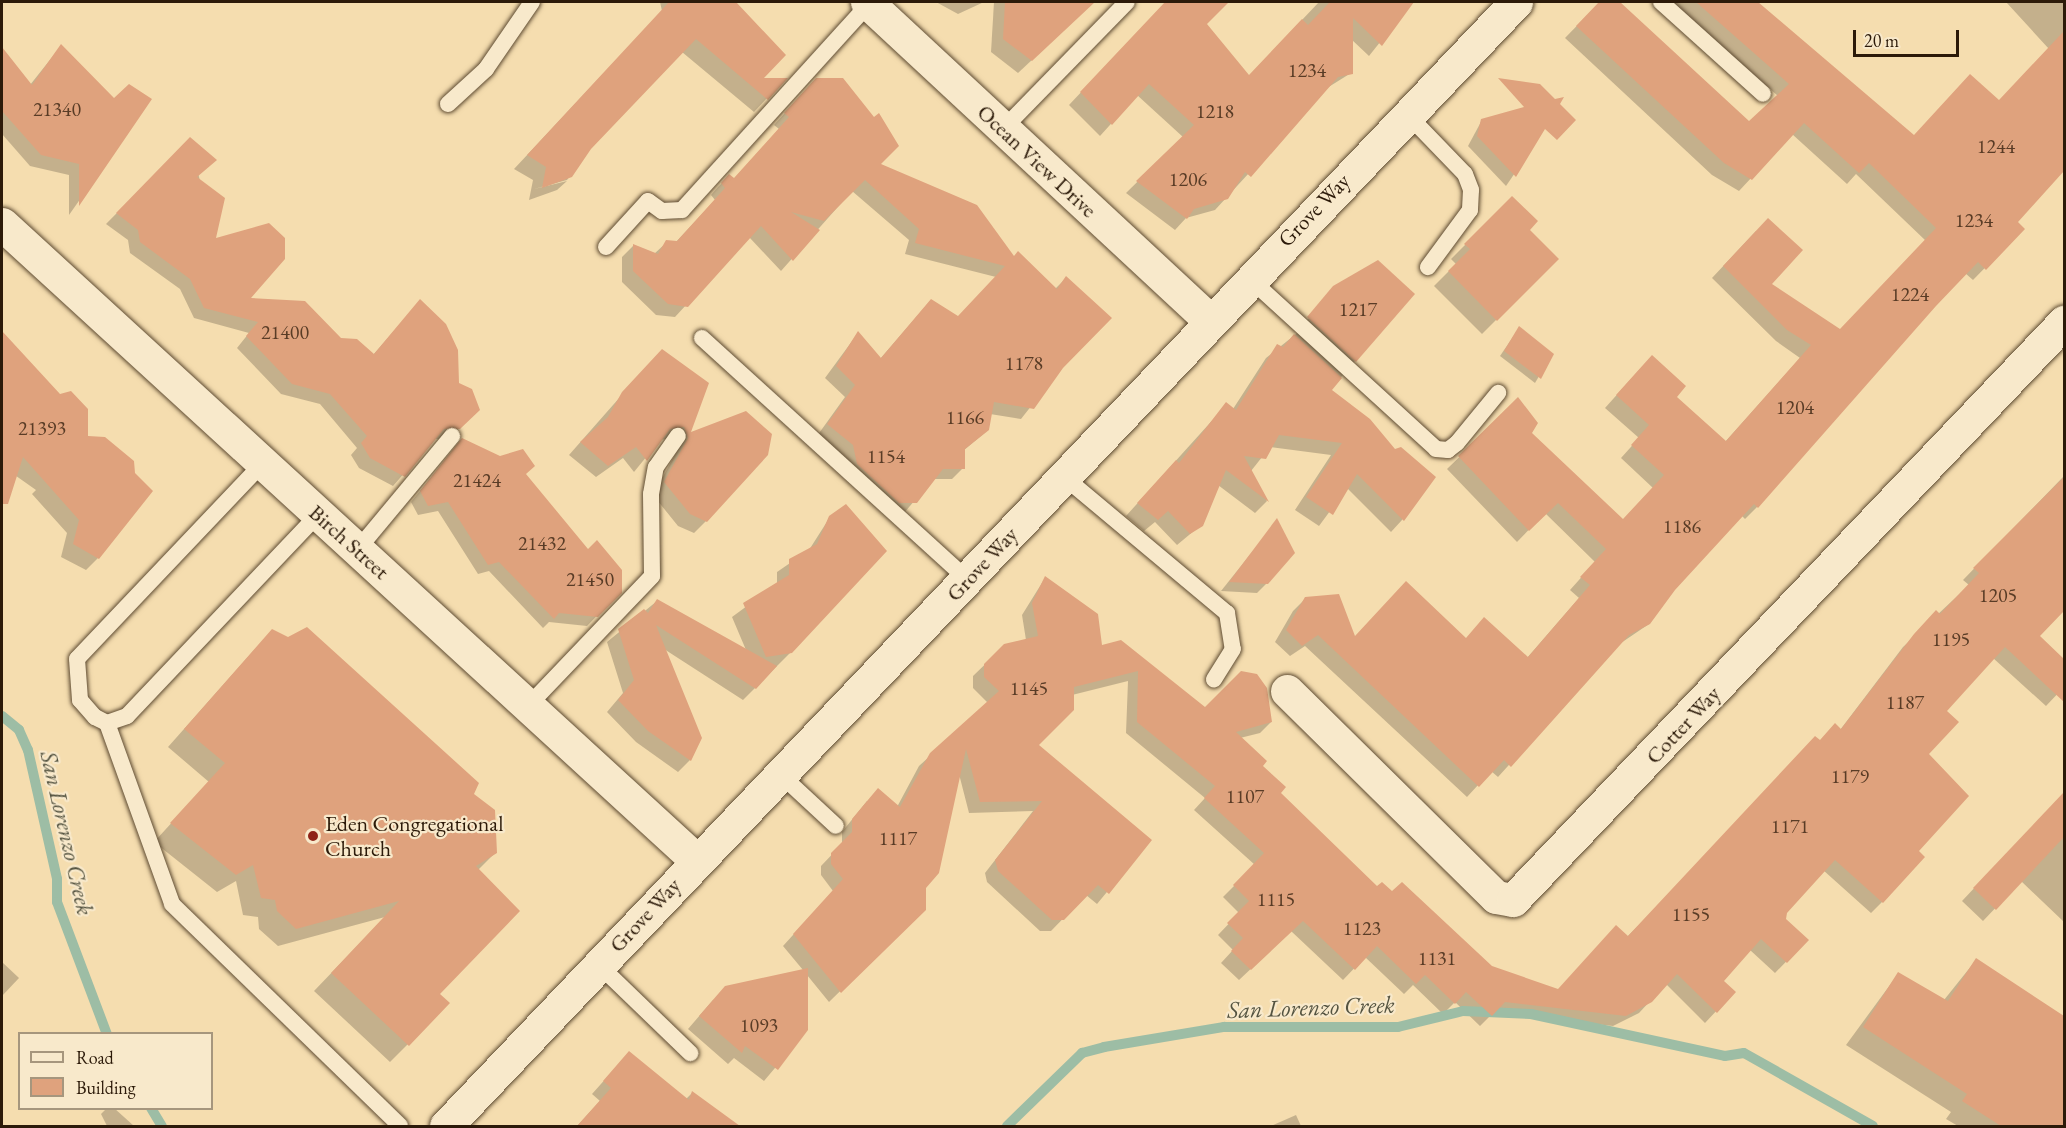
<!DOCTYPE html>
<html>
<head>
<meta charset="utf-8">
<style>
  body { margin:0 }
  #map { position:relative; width:2066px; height:1128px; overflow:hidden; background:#f5ddaf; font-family:"EB Garamond",serif }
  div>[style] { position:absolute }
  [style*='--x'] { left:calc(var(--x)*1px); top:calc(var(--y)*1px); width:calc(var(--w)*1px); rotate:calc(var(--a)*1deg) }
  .shadow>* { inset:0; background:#0003 }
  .stream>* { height:10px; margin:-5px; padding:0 5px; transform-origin:5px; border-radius:5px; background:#9dbda5 }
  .building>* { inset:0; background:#dfa27d }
  .roads { filter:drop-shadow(0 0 2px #5e4b32) drop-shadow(0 0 2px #5e4b32) }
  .lane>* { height:16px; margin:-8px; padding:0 8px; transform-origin:8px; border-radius:8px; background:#f8e9cb }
  .street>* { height:33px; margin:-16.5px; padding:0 16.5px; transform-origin:16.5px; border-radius:16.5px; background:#f8e9cb }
  .secondary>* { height:33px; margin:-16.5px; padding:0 16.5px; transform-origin:16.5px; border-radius:16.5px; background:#f8e9cb }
  .dots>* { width:16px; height:16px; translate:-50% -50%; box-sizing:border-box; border:3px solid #f8e9cb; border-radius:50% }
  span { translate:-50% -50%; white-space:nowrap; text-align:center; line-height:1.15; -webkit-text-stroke:4.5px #f8e9cb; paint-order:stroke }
  .number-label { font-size:20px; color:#593c26 }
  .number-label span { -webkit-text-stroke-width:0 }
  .street-label { font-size:22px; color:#2c1a09 }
  .poi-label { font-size:22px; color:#2c1a09 }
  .left { translate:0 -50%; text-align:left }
  .water-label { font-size:24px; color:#545340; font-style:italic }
  .frame { position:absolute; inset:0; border:3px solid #2c1a09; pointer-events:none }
  .legend { position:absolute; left:18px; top:1032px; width:195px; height:78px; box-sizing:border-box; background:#f8e9cb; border:2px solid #a6967d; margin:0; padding:8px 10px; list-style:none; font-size:18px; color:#2c1a09 }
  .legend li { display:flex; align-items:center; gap:12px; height:30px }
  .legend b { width:30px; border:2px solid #a6967d }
  .scale { position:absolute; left:1853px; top:30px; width:106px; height:27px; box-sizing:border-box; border:3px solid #2c1a09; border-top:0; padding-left:8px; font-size:18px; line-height:21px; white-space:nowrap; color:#2c1a09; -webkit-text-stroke:4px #f8e9cb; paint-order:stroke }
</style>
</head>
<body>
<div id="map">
  <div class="shadow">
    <div style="clip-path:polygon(660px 2px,734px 2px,784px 55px,760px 79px,767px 98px,754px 112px,682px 52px,590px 148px,567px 180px,534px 189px,567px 181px,557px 190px,529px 200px,533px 180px,514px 169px,662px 11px)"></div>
    <div style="clip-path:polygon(936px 2px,984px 2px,958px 14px)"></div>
    <div style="clip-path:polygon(994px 2px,1094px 2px,1018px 73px,991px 52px)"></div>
    <div style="clip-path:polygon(1166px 2px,1227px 2px,1205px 24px,1248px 77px,1319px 2px,1412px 2px,1369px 56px,1351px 39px,1351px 73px,1327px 88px,1215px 210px,1186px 218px,1175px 230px,1126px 193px,1183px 137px,1137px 95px,1100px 136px,1069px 105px)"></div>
    <div style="clip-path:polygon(1600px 2px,1618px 2px,1749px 123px,1778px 96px,1671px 2px,1756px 2px,1914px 137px,1999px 102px,2049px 49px,2006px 2px,2064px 2px,2064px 169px,2016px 223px,2023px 229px,1973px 280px,1965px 273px,1934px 305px,1757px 507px,1745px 519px,1741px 515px,1674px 589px,1649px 624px,1618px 645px,1498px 777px,1491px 771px,1467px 797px,1305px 646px,1290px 656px,1275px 642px,1293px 611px,1305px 599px,1354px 638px,1465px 639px,1527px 658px,1579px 598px,1570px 590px,1595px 562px,1545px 513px,1517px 542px,1447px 469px,1518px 400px,1530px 434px,1622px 521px,1653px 488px,1621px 458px,1639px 438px,1605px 408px,1640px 369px,1725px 442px,1800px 358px,1776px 341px,1712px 278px,1756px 231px,1770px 284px,1840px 330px,1926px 241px,1856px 174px,1847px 184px,1792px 134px,1739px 191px,1712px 175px,1565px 38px)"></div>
    <div style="clip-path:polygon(61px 46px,114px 100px,150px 100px,69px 215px,69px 175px,30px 166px,2px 134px,2px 50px,30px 85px)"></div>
    <div style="clip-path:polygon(805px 91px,878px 164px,1055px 289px,1066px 278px,1062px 367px,1021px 419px,990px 414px,988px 430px,963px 451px,963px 468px,952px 479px,933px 479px,904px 513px,817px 436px,845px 397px,825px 378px,858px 333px,880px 359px,931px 300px,958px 317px,996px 277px,905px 254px,909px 240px,852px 191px,781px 271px,749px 237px,675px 317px,656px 315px,622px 282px,622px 257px,633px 246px,654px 254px,667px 242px,676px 242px,715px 200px,711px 195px,718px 187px,729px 176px,734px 179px,779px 129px,774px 125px)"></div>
    <div style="clip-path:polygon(1482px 120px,1534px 145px,1506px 186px,1468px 146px)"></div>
    <div style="clip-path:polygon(190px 139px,214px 240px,248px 299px,373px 355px,420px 301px,458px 384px,478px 409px,448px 439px,434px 439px,393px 486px,359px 468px,351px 455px,357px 448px,320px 404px,281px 394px,237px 348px,249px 333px,194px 318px,180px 289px,130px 253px,128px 240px,106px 224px)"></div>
    <div style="clip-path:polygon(1512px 198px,1528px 230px,1557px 259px,1482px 334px,1434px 286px,1456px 264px,1451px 259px)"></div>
    <div style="clip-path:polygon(1334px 287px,1355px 361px,1330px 390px,1395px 450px,1434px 478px,1402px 520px,1391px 532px,1347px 488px,1319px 526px,1295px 510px,1331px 455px,1270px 447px,1251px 471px,1267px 501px,1255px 513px,1218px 485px,1201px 525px,1177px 545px,1155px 522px,1144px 531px,1126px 516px,1227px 404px,1233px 409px,1266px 358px,1296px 334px)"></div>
    <div style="clip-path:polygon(1519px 328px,1552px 354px,1535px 383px,1500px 356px)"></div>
    <div style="clip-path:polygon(2px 335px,60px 395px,86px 437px,98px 558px,86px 570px,61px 557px,67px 533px,32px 494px,36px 490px,2px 466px)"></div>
    <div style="clip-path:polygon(650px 363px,689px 434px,706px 521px,694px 533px,678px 526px,653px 495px,677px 451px,672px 438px,660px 440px,634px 472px,623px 458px,596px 477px,569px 455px)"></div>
    <div style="clip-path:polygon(463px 439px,525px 474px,620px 592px,587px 626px,549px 622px,543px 628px,489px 571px,478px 574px,438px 511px,418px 515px,411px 502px)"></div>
    <div style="clip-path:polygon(2064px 476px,2064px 608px,2038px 636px,2064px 663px,2064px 687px,2046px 706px,1993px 658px,1945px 711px,1927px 755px,1916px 851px,1882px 902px,1871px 913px,1823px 870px,1785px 912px,1785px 920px,1807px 940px,1775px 973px,1750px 950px,1722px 981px,1734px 992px,1705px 1023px,1666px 984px,1639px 1013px,1613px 1026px,1493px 1013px,1480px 1026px,1455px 1002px,1443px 1014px,1413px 985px,1404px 994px,1365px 957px,1343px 980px,1291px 931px,1239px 980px,1221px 963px,1233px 950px,1218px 935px,1239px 913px,1223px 897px,1255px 865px,1194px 810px,1205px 798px,1126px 733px,1128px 681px,1072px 695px,1037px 745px,1150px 840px,1097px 904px,1086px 895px,1051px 931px,1040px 931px,987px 882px,985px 873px,1033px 811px,969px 813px,959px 774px,924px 887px,924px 909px,829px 1002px,807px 975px,807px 1030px,764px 1081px,734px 1058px,728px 1064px,688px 1029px,713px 1000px,803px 970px,783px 946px,833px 891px,821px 875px,821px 866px,842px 844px,842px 832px,867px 801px,897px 807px,919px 766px,988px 703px,973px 688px,973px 676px,1005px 645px,1026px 640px,1022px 615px,1045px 578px,1101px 647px,1205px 709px,1271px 722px,1260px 733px,1240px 738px,1279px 793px,1377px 888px,1491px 967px,1558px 991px,1627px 937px,1819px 741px,1840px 730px,1903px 647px,1969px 585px,1963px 580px)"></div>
    <div style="clip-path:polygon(830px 517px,791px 652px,743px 700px,664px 649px,690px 760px,678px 772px,636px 742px,607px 712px,623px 693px,607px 642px,657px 601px,746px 650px,732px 617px,777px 584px,777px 572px,809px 550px)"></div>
    <div style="clip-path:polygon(1277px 521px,1267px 583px,1257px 593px,1221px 591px)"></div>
    <div style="clip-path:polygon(255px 649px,472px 794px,496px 852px,478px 870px,408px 1044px,390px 1062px,314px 991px,385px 917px,278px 946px,259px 929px,258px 917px,243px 915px,236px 881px,217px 892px,154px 842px,209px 782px,168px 747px)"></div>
    <div style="clip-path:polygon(2064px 793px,2064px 922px,2021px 881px,1983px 921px,1962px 901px)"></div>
    <div style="clip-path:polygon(1976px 960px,2064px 1018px,2064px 1126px,1958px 1126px,1946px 1119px,1951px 1112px,1846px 1045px,1898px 974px,1944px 1000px)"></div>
    <div style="clip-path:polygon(2px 962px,19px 978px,2px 996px)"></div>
    <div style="clip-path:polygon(617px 1066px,686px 1099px,692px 1093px,728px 1120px,724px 1126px,577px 1126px,600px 1101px,592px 1094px)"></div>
    <div style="clip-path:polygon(107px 1108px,114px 1108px,134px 1126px,107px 1126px,101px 1114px)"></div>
    <div style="clip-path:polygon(1296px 1115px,1301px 1126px,1271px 1126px)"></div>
  </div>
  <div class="stream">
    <div style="--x:2;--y:716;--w:22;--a:39"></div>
    <div style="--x:19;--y:730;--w:22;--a:66"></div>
    <div style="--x:28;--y:750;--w:132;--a:77.3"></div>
    <div style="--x:57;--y:879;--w:23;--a:90"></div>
    <div style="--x:57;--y:902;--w:141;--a:69.3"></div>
    <div style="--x:151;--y:1108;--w:21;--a:59"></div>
    <div style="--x:1007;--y:1126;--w:105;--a:-44.2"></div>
    <div style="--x:1082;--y:1053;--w:23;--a:-15"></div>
    <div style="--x:1104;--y:1047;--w:122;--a:-9.5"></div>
    <div style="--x:1224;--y:1027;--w:174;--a:0"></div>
    <div style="--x:1398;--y:1027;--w:67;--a:-13.8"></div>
    <div style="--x:1463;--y:1011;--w:68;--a:2.5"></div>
    <div style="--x:1531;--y:1014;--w:198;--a:12.2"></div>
    <div style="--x:1725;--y:1056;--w:19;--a:-9"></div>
    <div style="--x:1744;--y:1053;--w:148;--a:29.5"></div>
  </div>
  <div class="building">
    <div style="clip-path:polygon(669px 2px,736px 2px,786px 55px,764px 78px,788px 78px,768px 100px,696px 39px,591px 149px,572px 177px,542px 188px,546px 167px,527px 155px)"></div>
    <div style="clip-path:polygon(1005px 2px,1095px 2px,1032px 61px,1003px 39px)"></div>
    <div style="clip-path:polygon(1165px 2px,1229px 2px,1207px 24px,1249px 75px,1302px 19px,1308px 25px,1330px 2px,1414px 2px,1382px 46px,1353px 18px,1353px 74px,1338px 77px,1251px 177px,1245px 172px,1228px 199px,1194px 209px,1187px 219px,1136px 181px,1194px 125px,1149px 84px,1112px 125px,1080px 92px)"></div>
    <div style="clip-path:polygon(1599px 2px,1620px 2px,1749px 121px,1789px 84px,1696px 2px,1758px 2px,1914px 135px,1970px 74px,1999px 100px,2064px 31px,2064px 171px,2018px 222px,2025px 229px,1986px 270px,1978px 262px,1936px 306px,1758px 508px,1754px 504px,1675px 590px,1650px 624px,1629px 635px,1511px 767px,1504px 760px,1479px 787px,1318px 635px,1302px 646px,1286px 630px,1305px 597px,1339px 594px,1355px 636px,1406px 581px,1466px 638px,1484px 617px,1528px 657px,1590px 585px,1580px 577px,1606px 549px,1558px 503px,1529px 531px,1458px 456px,1518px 397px,1538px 423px,1532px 433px,1623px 519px,1664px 475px,1631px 445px,1649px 425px,1616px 395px,1652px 355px,1686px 386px,1677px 397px,1726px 441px,1811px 345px,1787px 330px,1723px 266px,1768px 218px,1803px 250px,1772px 284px,1840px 329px,1936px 228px,1869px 163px,1859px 173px,1804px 123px,1752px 180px,1724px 163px,1576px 26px)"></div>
    <div style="clip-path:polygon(61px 44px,114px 98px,129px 84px,152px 99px,79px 206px,79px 164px,41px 155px,2px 111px,2px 47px,32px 85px)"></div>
    <div style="clip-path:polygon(816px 78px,843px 78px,874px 117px,879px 113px,899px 146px,881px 164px,977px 205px,1014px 256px,1018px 251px,1057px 289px,1066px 276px,1112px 318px,1063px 368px,1034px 409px,994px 402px,989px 430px,965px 449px,965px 469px,943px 469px,917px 503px,899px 503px,857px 464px,853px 445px,827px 424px,855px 385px,836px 366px,858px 331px,881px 358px,931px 299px,958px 316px,1005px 266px,915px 243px,919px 229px,865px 180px,824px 221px,791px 212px,820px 230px,793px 261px,761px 226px,688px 307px,668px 304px,633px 271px,633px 244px,658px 254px,666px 240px,677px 241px,725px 188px,721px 183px,729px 174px,734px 178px,789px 117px,784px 113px)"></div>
    <div style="clip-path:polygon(1498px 78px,1540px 84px,1555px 99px,1564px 97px,1560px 104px,1576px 120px,1557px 140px,1545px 129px,1516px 177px,1477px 136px,1481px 119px,1524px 107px)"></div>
    <div style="clip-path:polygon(190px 137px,217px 160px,197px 177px,225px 198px,216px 238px,269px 223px,285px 238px,285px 259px,251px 298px,305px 301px,341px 338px,357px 339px,374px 354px,420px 299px,446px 324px,458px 350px,459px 383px,472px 389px,480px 410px,460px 429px,444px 429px,405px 477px,370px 458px,361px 443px,367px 436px,330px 394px,292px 384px,246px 336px,258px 322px,204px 308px,190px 279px,140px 242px,138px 230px,116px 213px)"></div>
    <div style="clip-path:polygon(1512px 196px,1538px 221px,1530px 230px,1559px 259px,1497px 321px,1448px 271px,1470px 249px,1464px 244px)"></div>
    <div style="clip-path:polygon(1378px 260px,1415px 294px,1356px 362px,1307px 317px,1333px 286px)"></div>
    <div style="clip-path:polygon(1519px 326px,1554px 354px,1541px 379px,1504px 351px)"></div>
    <div style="clip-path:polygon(2px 331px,60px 394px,71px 391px,88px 409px,88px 436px,105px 437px,134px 461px,135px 473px,153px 491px,99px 559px,73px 544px,79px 520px,23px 457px,8px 504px,2px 504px)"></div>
    <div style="clip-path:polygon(1294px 334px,1342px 378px,1332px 390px,1370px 419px,1395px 449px,1401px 447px,1436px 477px,1404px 521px,1357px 474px,1333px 515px,1306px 497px,1342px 443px,1279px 435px,1266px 459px,1244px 456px,1269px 502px,1226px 470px,1203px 526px,1190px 534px,1168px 511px,1158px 520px,1137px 503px,1176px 460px,1179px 463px,1226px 402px,1236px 410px,1277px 344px,1283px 347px)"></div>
    <div style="clip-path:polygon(662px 349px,709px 383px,691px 432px,746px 411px,772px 434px,768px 455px,707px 522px,690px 514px,664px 482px,688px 438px,684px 427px,670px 429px,647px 461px,636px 447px,608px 466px,580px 442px,608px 417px,622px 392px)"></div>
    <div style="clip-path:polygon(462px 438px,500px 456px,523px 449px,535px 466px,526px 474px,588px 549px,597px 540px,622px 570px,622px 593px,598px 617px,559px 613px,554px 619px,499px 562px,488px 565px,448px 502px,428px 506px,420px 491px)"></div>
    <div style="clip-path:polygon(2064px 477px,2064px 611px,2040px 636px,2064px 659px,2064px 702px,2005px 647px,1947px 711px,1959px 722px,1929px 754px,1969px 796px,1919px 851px,1925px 857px,1883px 903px,1835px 860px,1787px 913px,1786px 919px,1809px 940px,1787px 963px,1761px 939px,1724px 981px,1736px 992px,1717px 1013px,1677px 974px,1652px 1002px,1626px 1016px,1505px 1002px,1492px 1016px,1466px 992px,1455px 1004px,1425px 975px,1416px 984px,1377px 946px,1355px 970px,1303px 921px,1251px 970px,1231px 951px,1243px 938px,1227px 923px,1249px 901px,1233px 885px,1264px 853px,1204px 798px,1215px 786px,1137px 722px,1138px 671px,1074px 687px,1074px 710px,1039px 745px,1152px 840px,1109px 894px,1098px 885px,1064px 920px,1052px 920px,998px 871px,995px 860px,1042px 801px,980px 802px,966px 749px,939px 873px,926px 888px,926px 910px,841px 993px,793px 934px,843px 879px,831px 864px,831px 853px,852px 832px,852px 819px,878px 788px,900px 807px,930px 753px,999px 691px,984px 677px,984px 664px,1004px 644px,1038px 636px,1032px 603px,1045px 576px,1098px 614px,1102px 645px,1121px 640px,1205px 707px,1241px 671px,1257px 674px,1267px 688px,1272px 722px,1236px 732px,1267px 761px,1263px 766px,1286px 787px,1281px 793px,1377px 886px,1382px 882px,1392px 891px,1402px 882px,1492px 966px,1558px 989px,1616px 925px,1628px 936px,1815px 736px,1820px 740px,1835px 723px,1841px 729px,1914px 634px,1936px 610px,1940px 614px,1979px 573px,1973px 568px)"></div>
    <div style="clip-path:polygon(846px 504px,887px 551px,792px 653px,766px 657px,743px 603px,789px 575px,789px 559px,817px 544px,829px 516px)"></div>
    <div style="clip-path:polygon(1277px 518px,1295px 553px,1268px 584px,1229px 582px)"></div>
    <div style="clip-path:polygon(657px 599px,777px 666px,756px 689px,656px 625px,702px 738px,691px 761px,648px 731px,618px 700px,634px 680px,618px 629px,644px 609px,648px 613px)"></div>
    <div style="clip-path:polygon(307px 627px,479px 783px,474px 794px,495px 810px,497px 853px,476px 866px,520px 911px,440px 994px,450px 1003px,409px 1046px,331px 973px,399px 901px,296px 929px,277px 911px,275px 900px,261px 898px,253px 865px,236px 875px,170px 823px,225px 763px,184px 729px,272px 629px,288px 637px)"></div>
    <div style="clip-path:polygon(2064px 792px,2064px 837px,1996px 910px,1973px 888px)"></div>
    <div style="clip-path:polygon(1976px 958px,2064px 1016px,2064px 1126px,2001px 1126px,1962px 1101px,1967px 1094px,1863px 1027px,1898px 972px,1948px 1001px)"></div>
    <div style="clip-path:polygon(808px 968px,808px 1030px,778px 1070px,745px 1046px,742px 1053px,699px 1016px,725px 986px)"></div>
    <div style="clip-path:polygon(629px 1051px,689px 1100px,692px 1091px,740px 1126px,577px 1126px,611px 1088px,603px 1081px)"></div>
  </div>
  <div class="roads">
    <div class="lane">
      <div style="--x:1661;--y:2;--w:137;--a:42"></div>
      <div style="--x:448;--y:104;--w:52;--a:-42.6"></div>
      <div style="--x:486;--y:69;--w:81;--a:-55.5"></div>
      <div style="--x:1407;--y:114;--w:83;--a:46"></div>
      <div style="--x:1465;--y:174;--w:17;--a:69"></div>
      <div style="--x:1471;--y:190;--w:20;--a:93"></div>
      <div style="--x:1470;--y:210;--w:71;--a:126.4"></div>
      <div style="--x:1003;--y:129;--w:177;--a:-45.7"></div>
      <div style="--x:606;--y:247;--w:62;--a:-47.6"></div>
      <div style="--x:648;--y:201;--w:17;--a:36"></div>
      <div style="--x:662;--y:211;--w:20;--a:-3"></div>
      <div style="--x:682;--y:210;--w:278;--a:-47.8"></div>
      <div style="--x:1249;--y:278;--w:253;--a:42.4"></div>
      <div style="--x:1436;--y:449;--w:12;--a:5"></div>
      <div style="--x:1448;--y:450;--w:11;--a:-38"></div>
      <div style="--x:1457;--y:443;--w:65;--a:-50.6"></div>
      <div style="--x:702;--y:338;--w:360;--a:42.3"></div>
      <div style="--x:263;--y:463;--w:270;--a:133.5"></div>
      <div style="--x:77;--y:659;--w:41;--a:85.8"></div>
      <div style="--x:80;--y:700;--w:23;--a:49"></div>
      <div style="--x:95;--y:717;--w:13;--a:27"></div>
      <div style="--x:107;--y:723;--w:21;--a:-19"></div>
      <div style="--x:127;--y:716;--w:277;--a:-46.5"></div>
      <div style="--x:1063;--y:476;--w:214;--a:39.9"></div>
      <div style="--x:1227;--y:613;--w:36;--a:81"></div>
      <div style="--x:1233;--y:649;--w:36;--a:122"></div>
      <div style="--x:358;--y:549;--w:147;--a:-50.2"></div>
      <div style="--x:527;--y:707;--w:181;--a:-46.3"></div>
      <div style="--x:652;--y:576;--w:82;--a:-90.7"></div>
      <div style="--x:651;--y:494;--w:27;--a:-80"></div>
      <div style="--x:656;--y:467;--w:38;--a:-55"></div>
      <div style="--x:107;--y:723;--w:192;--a:70.2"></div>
      <div style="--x:172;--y:904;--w:318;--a:44.2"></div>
      <div style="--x:780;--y:774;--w:76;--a:42.9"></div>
      <div style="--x:599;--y:965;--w:127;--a:44"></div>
    </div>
    <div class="street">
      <div style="--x:867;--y:2;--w:466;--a:42.9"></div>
      <div style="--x:2;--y:224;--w:941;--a:42.5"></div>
      <div style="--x:1287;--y:691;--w:293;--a:44.6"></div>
      <div style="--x:1496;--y:897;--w:17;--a:10"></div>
      <div style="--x:1513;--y:900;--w:799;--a:-46.37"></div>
    </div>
    <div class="secondary">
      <div style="--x:446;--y:1126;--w:1552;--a:-46.41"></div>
    </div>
  </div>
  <div class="dots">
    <div style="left:313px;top:836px;background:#8f2418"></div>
  </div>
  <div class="number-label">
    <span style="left:1307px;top:70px">1234</span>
    <span style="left:57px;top:109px">21340</span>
    <span style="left:1215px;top:111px">1218</span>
    <span style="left:1996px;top:146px">1244</span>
    <span style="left:1188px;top:179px">1206</span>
    <span style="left:1974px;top:220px">1234</span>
    <span style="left:1910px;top:294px">1224</span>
    <span style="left:1358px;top:309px">1217</span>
    <span style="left:285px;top:332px">21400</span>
    <span style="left:1024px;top:363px">1178</span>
    <span style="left:1795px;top:407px">1204</span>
    <span style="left:965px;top:417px">1166</span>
    <span style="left:42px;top:428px">21393</span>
    <span style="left:886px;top:456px">1154</span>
    <span style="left:477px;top:480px">21424</span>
    <span style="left:1682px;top:526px">1186</span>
    <span style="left:542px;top:543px">21432</span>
    <span style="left:590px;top:579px">21450</span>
    <span style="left:1998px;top:595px">1205</span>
    <span style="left:1951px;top:639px">1195</span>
    <span style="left:1029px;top:688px">1145</span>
    <span style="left:1905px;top:702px">1187</span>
    <span style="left:1850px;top:776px">1179</span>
    <span style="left:1245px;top:796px">1107</span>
    <span style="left:1790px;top:826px">1171</span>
    <span style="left:898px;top:838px">1117</span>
    <span style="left:1276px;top:899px">1115</span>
    <span style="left:1691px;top:914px">1155</span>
    <span style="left:1362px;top:928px">1123</span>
    <span style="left:1437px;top:958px">1131</span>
    <span style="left:759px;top:1025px">1093</span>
  </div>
  <div class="street-label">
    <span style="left:1037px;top:161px;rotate:43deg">Ocean View Drive</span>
    <span style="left:1314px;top:210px;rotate:-46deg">Grove Way</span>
    <span style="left:349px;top:542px;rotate:42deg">Birch Street</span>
    <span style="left:982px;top:564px;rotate:-47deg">Grove Way</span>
    <span style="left:1683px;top:725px;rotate:-47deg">Cotter Way</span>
    <span style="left:645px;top:915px;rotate:-47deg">Grove Way</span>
  </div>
  <div class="poi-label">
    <span class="left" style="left:325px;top:836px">Eden Congregational<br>Church</span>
  </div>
  <div class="water-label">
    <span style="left:67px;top:833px;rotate:77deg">San Lorenzo Creek</span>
    <span style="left:1311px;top:1007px;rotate:-2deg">San Lorenzo Creek</span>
  </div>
  <div class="frame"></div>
  <ul class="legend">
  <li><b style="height:8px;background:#f8e9cb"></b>Road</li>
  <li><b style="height:16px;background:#dfa27d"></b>Building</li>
  </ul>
  <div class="scale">20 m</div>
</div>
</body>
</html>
